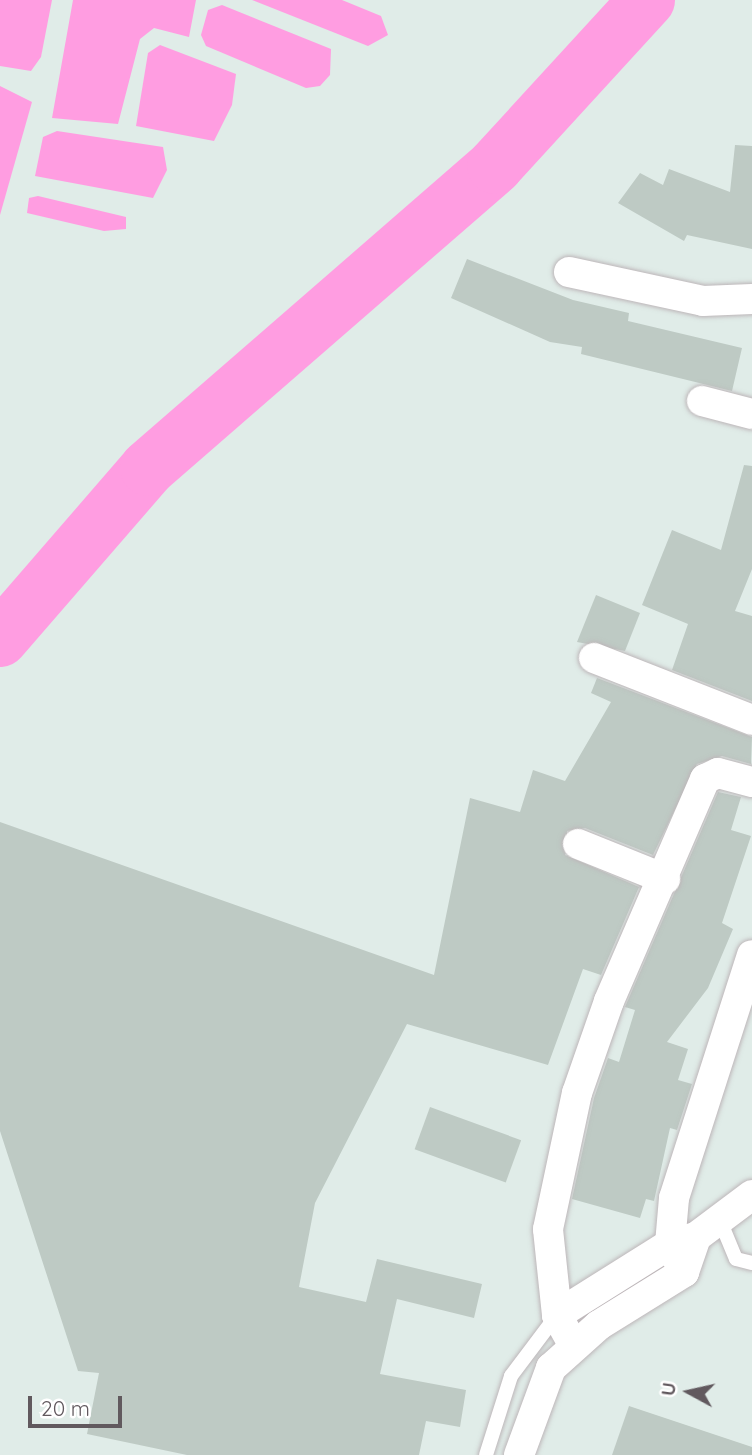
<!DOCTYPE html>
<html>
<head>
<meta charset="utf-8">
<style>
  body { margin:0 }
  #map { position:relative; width:752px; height:1455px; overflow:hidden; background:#e0ece8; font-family:Quicksand,sans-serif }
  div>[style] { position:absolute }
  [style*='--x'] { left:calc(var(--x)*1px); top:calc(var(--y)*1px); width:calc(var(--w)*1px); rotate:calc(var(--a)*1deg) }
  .water>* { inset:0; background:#ff9de1 }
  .river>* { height:56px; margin:-28px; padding:0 28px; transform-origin:28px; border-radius:28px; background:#ff9de1 }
  .building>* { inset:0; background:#becac4; transform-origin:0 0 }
  .roads { filter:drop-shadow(0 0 2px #bdb6b9) drop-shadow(0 0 2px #bdb6b9) }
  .service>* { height:14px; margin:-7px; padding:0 7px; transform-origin:7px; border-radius:7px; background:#fff }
  .minor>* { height:30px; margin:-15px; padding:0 15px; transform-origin:15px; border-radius:15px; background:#fff }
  span { translate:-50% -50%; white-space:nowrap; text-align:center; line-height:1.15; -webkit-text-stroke:5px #fff; paint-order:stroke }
  .north { position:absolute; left:654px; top:1357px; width:70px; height:70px; -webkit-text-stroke:5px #fff; paint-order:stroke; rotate:278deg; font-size:19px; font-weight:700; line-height:28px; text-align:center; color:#61595e }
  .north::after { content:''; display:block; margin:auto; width:24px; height:32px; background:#61595e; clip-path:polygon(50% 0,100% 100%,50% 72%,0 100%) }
  .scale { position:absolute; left:28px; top:1396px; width:94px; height:32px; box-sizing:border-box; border:4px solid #61595e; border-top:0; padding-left:9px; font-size:21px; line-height:24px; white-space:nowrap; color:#61595e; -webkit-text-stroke:5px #fff; paint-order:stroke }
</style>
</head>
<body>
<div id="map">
  <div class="water">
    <div style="clip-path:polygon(0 0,52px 0,41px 57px,31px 71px,0 66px)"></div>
    <div style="clip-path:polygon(73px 0,196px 0,189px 37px,154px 28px,140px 39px,118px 124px,52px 118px)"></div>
    <div style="clip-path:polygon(252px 0,342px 0,381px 16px,388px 35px,368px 46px)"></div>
    <div style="clip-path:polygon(222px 5px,331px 49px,330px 75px,320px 86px,306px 88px,206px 46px,201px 35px,208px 10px)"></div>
    <div style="clip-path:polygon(160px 45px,236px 74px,232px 105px,214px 141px,136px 126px,148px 53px)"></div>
    <div style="clip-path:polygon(0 86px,32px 102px,0 215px)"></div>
    <div style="clip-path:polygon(57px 131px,163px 147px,167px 170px,153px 198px,35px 176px,43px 137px)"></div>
    <div style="clip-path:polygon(38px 196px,126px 217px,126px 229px,104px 231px,27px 213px,29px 198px)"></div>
  </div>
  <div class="river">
    <div style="--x:0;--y:639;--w:226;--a:-49.1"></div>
    <div style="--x:148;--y:468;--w:460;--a:-41"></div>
    <div style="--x:495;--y:166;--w:225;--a:-47.5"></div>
  </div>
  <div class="building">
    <div style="clip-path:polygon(735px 145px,752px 146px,752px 249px,687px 235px,684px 241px,618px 203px,640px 173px,663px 185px,669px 169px,730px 192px)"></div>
    <div style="clip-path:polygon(467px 259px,573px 300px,629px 313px,628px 321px,742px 348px,732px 391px,581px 354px,582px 347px,550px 342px,451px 298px)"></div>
    <div style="clip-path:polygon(744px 465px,752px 466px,752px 569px,735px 611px,752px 616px,752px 701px,672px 670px,688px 624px,642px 605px,672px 530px,721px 550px)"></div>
    <div style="clip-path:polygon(596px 595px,640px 613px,625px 651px,577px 642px)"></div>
    <div style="clip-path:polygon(597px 678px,752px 737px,751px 764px,722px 756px,697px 764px,653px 855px,585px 828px,567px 831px,565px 855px,639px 887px,601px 975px,583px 969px,548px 1065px,407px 1024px,315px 1203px,299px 1287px,366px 1302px,377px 1259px,482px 1284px,474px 1318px,397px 1299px,380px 1374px,466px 1390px,460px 1427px,426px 1421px,419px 1455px,187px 1455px,87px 1434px,99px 1373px,78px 1371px,0 1131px,0 822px,434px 975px,470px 798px,520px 812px,533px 770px,565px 781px,611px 702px,591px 693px)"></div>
    <div style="clip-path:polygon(718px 792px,741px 797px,731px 830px,751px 836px,722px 923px,733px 929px,708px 988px,667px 1042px,688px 1049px,678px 1080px,692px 1084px,677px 1130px,670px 1128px,654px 1201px,646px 1199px,640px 1218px,572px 1199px,594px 1098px,608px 1058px,619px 1062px,635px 1010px,625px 1007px)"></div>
    <div style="left:430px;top:1107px;width:97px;height:45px;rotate:20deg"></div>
    <div style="clip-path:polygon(629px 1406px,752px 1447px,752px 1455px,612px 1455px)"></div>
  </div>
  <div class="roads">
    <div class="service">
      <div style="--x:719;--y:1218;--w:44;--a:67.5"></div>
      <div style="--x:736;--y:1259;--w:16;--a:14"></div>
      <div style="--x:486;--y:1455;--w:83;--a:-72.4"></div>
      <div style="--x:511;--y:1376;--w:76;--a:-53"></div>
    </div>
    <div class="minor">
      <div style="--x:569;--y:272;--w:137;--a:12.2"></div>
      <div style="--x:703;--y:301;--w:49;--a:-2.3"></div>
      <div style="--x:702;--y:401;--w:52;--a:14.6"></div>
      <div style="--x:594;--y:658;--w:170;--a:21.4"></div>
      <div style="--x:578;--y:844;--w:94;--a:21.9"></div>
      <div style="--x:684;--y:1272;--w:31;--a:-117"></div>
      <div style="--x:670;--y:1244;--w:46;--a:-85"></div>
      <div style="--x:674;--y:1198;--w:255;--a:-72.2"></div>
      <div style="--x:557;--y:1315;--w:133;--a:-32.1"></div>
      <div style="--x:670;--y:1244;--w:27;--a:-15"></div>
      <div style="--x:696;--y:1237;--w:70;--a:-36.9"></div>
      <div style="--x:574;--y:1346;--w:35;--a:-119"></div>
      <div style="--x:557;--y:1315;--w:86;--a:-96"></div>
      <div style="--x:548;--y:1229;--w:139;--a:-78"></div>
      <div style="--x:577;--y:1093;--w:97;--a:-70.8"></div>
      <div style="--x:609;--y:1001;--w:242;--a:-66.6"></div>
      <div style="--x:705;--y:779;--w:14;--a:-25"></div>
      <div style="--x:718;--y:773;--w:35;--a:15"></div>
      <div style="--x:519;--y:1455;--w:93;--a:-69.8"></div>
      <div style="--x:551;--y:1368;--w:64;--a:-41.9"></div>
      <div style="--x:599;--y:1325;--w:100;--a:-31.9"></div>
      <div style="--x:684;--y:1272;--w:37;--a:-71"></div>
    </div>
  </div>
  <div class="north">U</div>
  <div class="scale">20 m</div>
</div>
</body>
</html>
